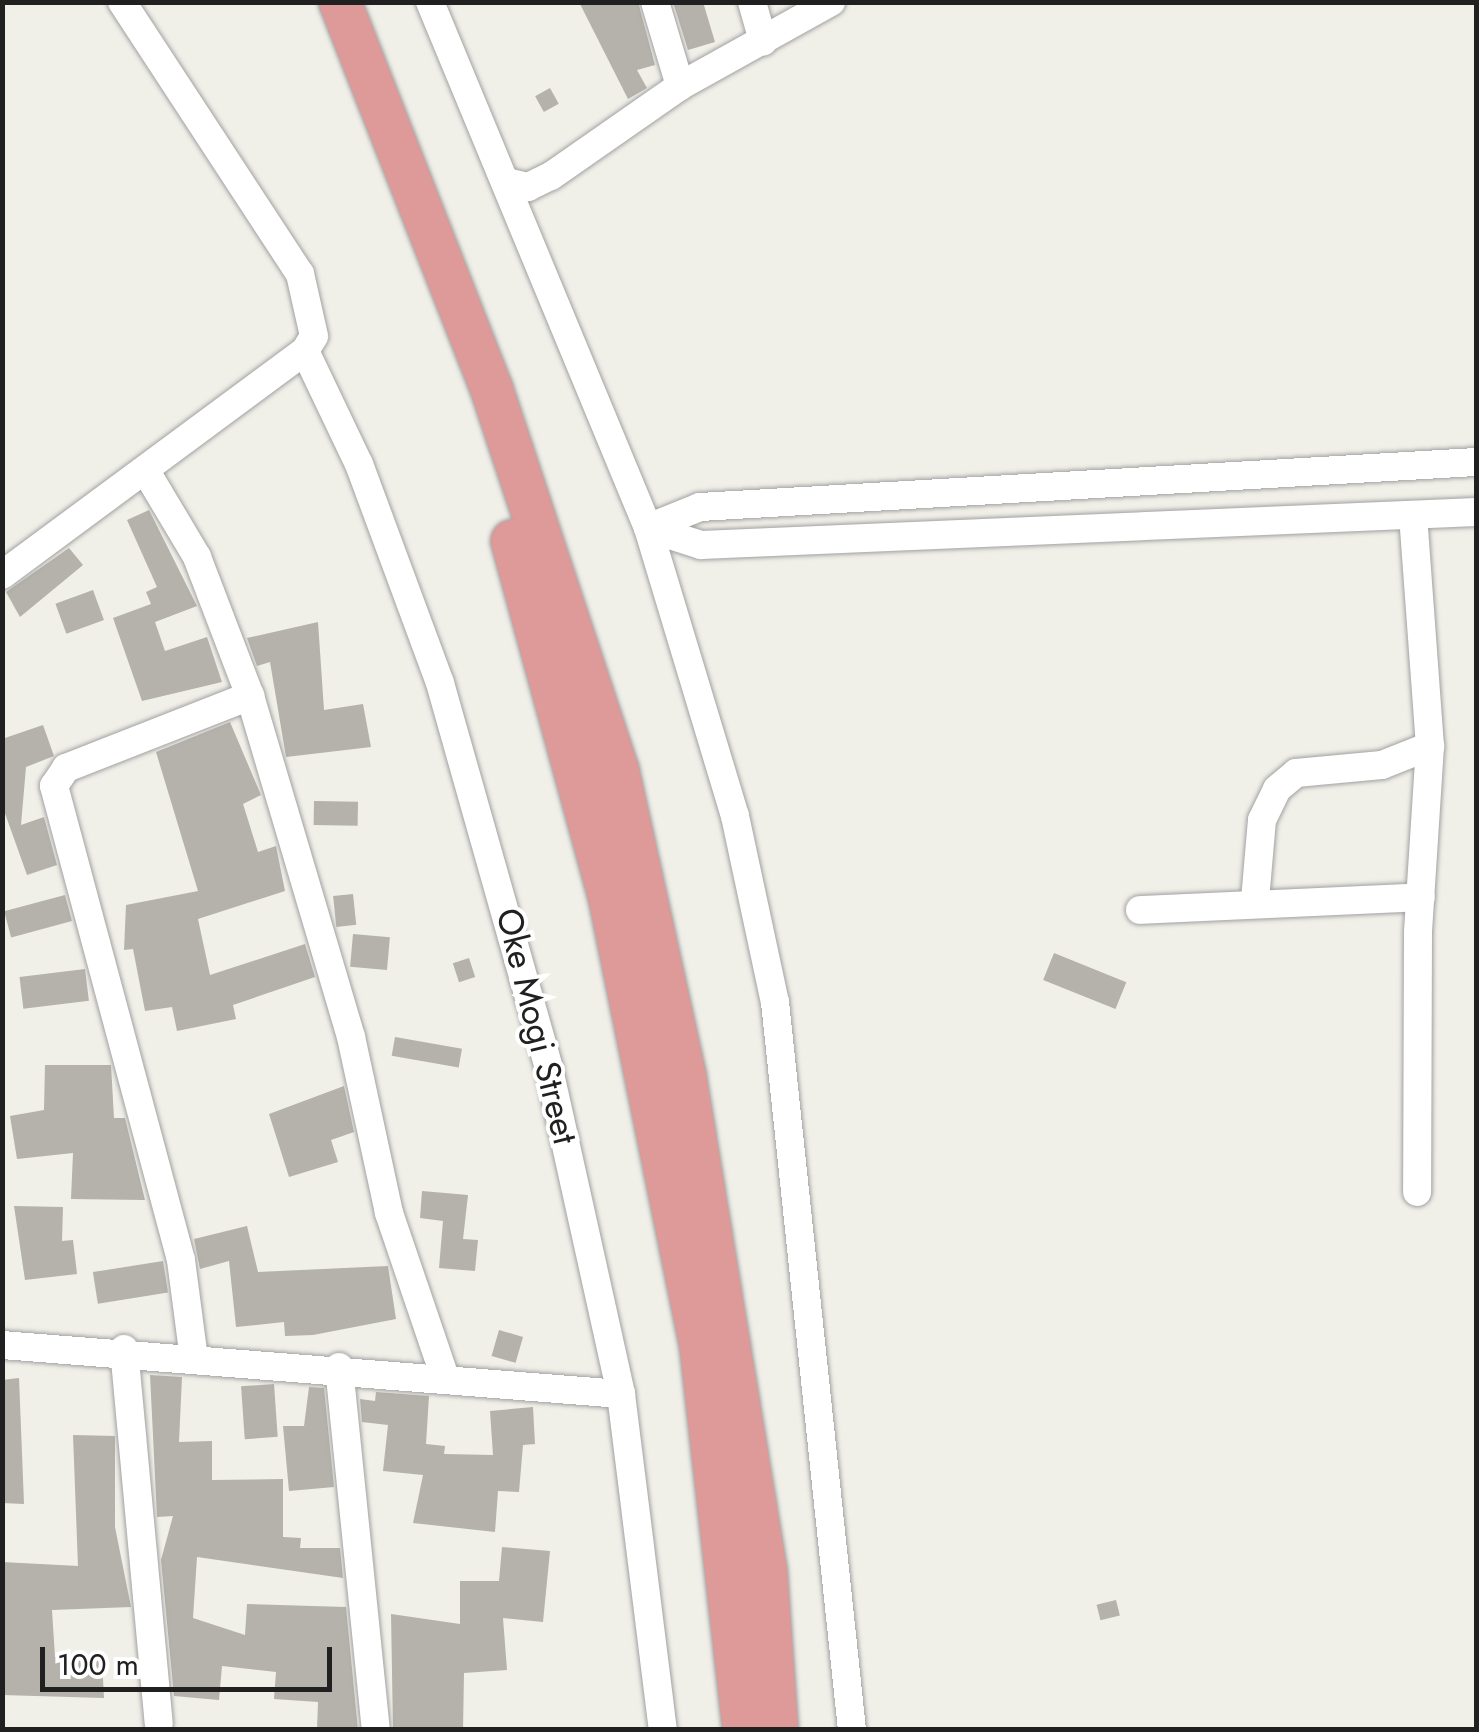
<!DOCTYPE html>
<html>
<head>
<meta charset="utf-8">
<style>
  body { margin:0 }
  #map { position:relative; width:1479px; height:1732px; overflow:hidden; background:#f0efe8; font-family:Jost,sans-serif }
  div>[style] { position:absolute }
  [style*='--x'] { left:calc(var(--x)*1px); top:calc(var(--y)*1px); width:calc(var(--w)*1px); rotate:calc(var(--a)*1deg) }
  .building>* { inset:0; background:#b5b1ab; transform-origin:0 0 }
  .roads { filter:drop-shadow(0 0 2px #a1a1a1) drop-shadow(0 0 2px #a1a1a1) }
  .minor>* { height:28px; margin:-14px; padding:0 14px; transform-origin:14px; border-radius:14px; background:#fff }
  .highway>* { height:42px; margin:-21px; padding:0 21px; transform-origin:21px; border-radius:21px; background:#de9999 }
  span { translate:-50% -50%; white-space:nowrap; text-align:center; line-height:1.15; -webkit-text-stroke:8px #fff; paint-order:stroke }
  .street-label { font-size:35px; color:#202020 }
  .frame { position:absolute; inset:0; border:5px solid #202020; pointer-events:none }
  .scale { position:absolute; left:40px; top:1647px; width:292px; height:45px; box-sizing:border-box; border:5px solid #202020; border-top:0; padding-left:12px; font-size:30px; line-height:35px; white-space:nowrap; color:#202020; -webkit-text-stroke:8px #fff; paint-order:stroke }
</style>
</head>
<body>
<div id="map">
  <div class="building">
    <div style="clip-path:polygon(579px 2px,638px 2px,655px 65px,637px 70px,647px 88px,628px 99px)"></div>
    <div style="clip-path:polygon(673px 2px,703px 2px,715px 42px,688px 50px)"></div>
    <div style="left:550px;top:88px;width:18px;height:17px;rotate:61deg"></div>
    <div style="clip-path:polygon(149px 510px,197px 606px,155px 622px,165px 651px,207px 637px,222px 682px,142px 701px,113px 618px,151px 604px,146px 592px,157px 587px,127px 520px)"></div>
    <div style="clip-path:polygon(69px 548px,83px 565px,20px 617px,6px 592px)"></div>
    <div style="left:93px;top:590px;width:32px;height:40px;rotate:70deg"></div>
    <div style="clip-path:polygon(318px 622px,324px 710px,363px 704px,371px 747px,286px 757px,270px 662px,257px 666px,247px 638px)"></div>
    <div style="clip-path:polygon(230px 722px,261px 795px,243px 804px,258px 852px,276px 846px,285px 891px,198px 919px,210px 975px,305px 944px,315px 977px,233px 1005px,236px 1019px,177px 1031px,172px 1007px,145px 1011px,133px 949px,124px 950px,126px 905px,198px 891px,156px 752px)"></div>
    <div style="clip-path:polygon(43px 725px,54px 756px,26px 767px,21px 825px,44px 817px,57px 865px,27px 875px,2px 805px,2px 739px)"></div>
    <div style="left:314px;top:801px;width:44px;height:24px;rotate:1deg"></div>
    <div style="left:353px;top:894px;width:31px;height:20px;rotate:84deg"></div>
    <div style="left:65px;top:895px;width:27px;height:63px;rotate:75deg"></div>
    <div style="left:353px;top:934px;width:37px;height:33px;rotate:5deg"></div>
    <div style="left:1054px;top:953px;width:78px;height:29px;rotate:22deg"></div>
    <div style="left:469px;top:958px;width:20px;height:17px;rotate:72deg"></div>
    <div style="left:85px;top:969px;width:32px;height:66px;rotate:83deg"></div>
    <div style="left:395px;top:1037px;width:68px;height:19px;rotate:10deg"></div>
    <div style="clip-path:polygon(45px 1065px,111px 1065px,114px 1118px,125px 1118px,145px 1200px,71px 1199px,73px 1153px,17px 1159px,10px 1116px,44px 1110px)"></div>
    <div style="clip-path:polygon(344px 1086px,354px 1132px,331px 1140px,338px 1162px,289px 1177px,269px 1114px)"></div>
    <div style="clip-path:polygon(422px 1191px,468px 1195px,463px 1239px,478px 1240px,475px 1271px,439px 1268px,443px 1221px,420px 1218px)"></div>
    <div style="clip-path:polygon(14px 1206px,63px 1207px,62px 1241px,73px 1240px,77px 1274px,25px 1280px)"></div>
    <div style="clip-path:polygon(247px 1226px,258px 1272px,388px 1266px,396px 1319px,313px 1335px,285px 1336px,284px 1322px,236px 1327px,229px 1261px,200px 1269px,194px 1239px)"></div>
    <div style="left:163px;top:1261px;width:32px;height:71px;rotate:81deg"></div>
    <div style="left:499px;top:1330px;width:25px;height:27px;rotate:16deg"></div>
    <div style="clip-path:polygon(150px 1375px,182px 1377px,179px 1442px,212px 1441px,212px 1480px,283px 1479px,283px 1537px,301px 1538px,300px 1548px,340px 1548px,343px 1578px,197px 1557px,193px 1618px,245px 1635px,247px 1604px,346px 1607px,358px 1730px,317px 1730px,318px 1702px,274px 1699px,276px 1672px,222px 1666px,219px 1700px,174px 1696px,161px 1560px,173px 1516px,157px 1517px)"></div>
    <div style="clip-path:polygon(19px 1378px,24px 1504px,2px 1503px,2px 1380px)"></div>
    <div style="left:274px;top:1384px;width:53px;height:33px;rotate:86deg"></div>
    <div style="clip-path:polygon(309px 1387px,324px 1388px,334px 1487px,289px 1491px,283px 1426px,304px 1426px)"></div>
    <div style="clip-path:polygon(376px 1392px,429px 1396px,426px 1444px,445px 1446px,444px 1454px,493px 1455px,490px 1411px,533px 1407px,535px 1444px,523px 1445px,519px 1492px,498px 1491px,495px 1532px,413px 1523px,423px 1475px,383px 1471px,388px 1425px,362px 1422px,360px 1399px,375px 1401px)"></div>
    <div style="clip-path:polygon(73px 1435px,115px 1436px,115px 1527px,131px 1607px,52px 1610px,55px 1657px,102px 1660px,104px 1698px,2px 1695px,2px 1562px,78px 1566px)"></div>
    <div style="clip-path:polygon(502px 1547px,550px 1551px,543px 1622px,503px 1618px,507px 1670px,464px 1673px,463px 1730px,393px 1730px,391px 1614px,460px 1624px,460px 1581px,499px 1581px)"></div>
    <div style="left:1116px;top:1600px;width:16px;height:20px;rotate:76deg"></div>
  </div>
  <div class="roads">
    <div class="minor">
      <div style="--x:430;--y:2;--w:569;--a:67.49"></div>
      <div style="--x:648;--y:528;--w:301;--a:73.2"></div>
      <div style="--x:735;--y:816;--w:190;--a:77.9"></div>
      <div style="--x:775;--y:1002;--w:732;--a:83.96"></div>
      <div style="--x:655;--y:2;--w:88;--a:73.4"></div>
      <div style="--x:752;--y:2;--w:41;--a:74.2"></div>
      <div style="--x:506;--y:182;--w:23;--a:13"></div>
      <div style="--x:528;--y:187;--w:25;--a:-26"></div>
      <div style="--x:551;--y:176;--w:157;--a:-34.9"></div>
      <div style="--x:680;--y:86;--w:173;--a:-29.1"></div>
      <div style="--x:305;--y:351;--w:125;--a:64.5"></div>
      <div style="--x:359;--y:464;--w:233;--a:69.7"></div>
      <div style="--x:440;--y:683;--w:401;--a:74.2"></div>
      <div style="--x:549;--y:1069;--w:333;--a:77.5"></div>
      <div style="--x:621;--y:1394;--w:339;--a:82.9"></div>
      <div style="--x:147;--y:473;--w:98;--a:59.2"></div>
      <div style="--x:197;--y:557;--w:149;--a:69.1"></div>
      <div style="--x:250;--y:696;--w:356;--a:73.5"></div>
      <div style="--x:351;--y:1037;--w:180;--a:77.8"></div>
      <div style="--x:389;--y:1213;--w:171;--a:71.2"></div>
      <div style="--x:1413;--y:515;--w:232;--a:85.8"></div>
      <div style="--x:1430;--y:746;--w:187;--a:93.7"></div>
      <div style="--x:1418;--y:933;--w:259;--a:90.2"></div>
      <div style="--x:648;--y:528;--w:56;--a:-22"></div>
      <div style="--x:700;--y:507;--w:777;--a:-3.32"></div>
      <div style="--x:648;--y:528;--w:56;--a:17.8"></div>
      <div style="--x:701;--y:545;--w:776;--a:-2.44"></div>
      <div style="--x:2;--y:575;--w:377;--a:-36.5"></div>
      <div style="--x:305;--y:351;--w:17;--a:-59"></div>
      <div style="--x:314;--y:336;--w:64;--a:-102.7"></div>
      <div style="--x:300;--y:274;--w:325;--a:-123.2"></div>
      <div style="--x:1255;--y:900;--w:80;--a:-85"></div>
      <div style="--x:1262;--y:820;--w:34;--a:-64"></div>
      <div style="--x:1277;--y:789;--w:25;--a:-40"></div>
      <div style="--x:1296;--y:773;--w:86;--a:-5.3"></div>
      <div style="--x:1382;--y:765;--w:52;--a:-21.6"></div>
      <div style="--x:1140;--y:910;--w:281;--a:-2.6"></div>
      <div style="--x:2;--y:1345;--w:621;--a:4.53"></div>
      <div style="--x:124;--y:1349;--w:376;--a:84.7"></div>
      <div style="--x:194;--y:1359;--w:100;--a:-97.5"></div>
      <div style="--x:181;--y:1260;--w:491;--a:-105"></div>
      <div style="--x:54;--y:786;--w:22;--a:-56"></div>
      <div style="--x:66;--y:768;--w:198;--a:-21.4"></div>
      <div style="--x:339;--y:1367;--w:365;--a:84.2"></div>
    </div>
    <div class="highway">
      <div style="--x:340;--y:2;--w:417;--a:68.6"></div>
      <div style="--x:492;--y:390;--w:401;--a:71.7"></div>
      <div style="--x:618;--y:771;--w:312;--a:77.6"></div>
      <div style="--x:685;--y:1076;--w:502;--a:80.71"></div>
      <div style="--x:766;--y:1571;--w:159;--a:86"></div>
      <div style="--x:512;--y:541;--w:372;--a:74.7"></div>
      <div style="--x:610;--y:900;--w:457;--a:78.5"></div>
      <div style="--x:701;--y:1348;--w:384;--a:83.6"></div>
    </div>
  </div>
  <div class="street-label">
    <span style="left:537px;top:1026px;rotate:76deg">Oke Mogi Street</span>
  </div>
  <div class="frame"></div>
  <div class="scale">100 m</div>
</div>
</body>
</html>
